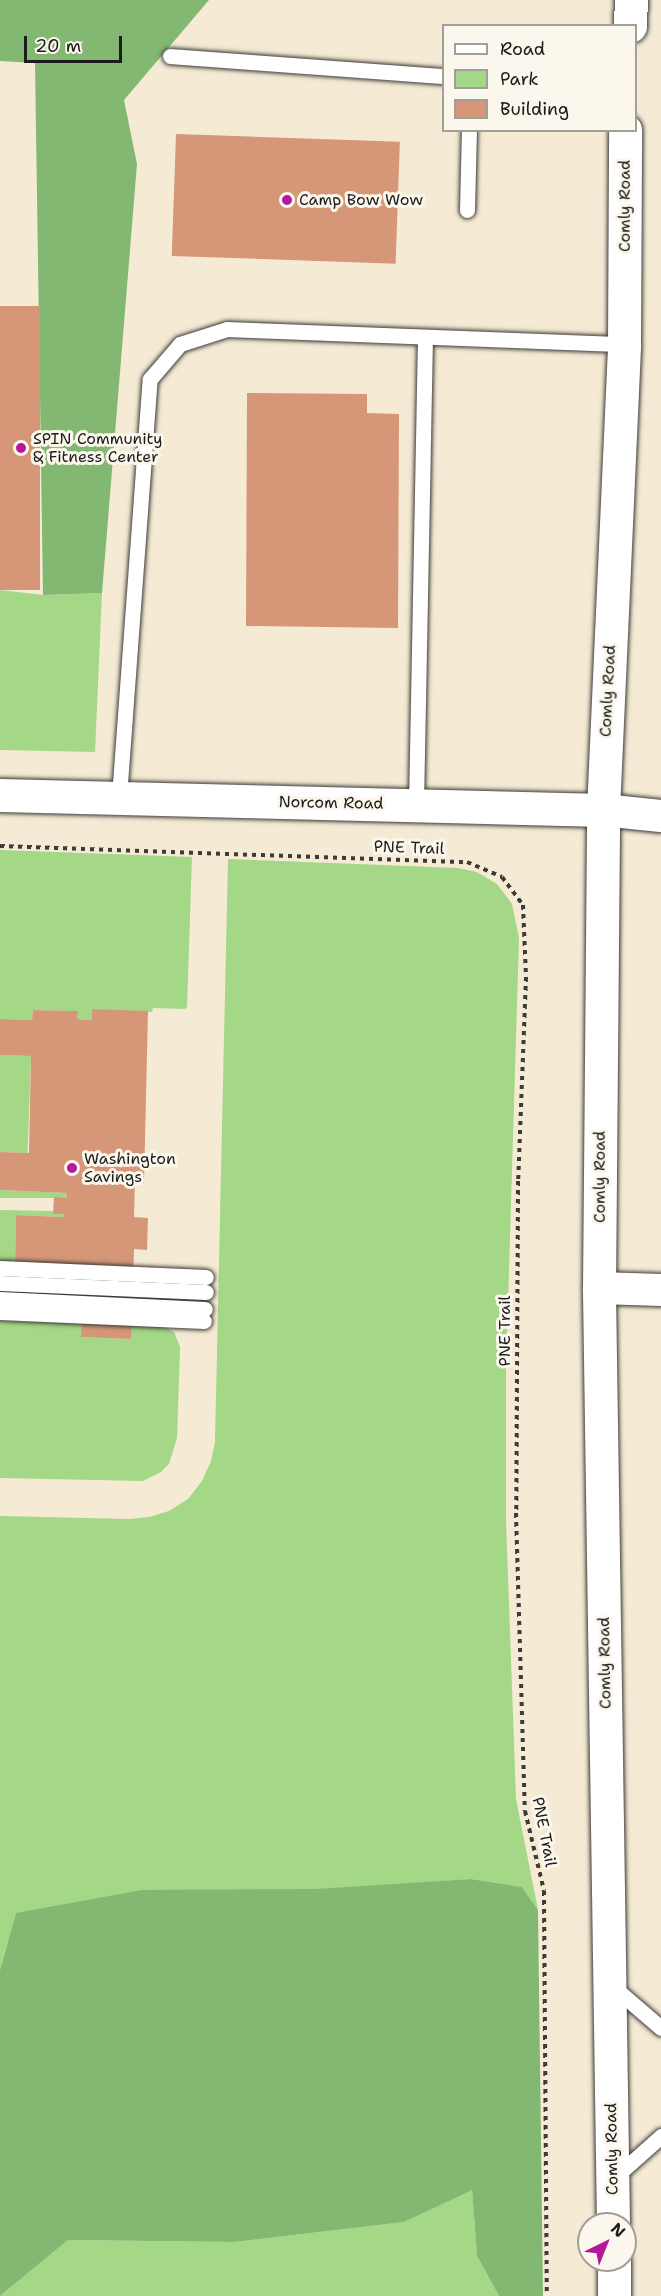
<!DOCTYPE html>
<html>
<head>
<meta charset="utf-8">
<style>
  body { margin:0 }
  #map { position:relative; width:661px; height:2296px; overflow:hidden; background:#f5ead4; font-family:"Shantell Sans",sans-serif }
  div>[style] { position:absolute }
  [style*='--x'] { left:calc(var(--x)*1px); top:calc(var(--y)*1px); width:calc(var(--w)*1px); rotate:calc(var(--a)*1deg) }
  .green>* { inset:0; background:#a4d786; transform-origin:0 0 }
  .forest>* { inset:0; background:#83b873 }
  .building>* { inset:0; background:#d59778; transform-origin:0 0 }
  .path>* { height:4px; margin-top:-2px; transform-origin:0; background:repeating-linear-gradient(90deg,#3d3b38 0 4.5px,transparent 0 9px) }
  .roads { filter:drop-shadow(0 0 2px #3d3b38) drop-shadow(0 0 2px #3d3b38) }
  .service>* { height:15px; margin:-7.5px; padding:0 7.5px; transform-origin:7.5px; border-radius:7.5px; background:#fff }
  .minor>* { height:32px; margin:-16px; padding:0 16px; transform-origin:16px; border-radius:16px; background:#fff }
  .tertiary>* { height:33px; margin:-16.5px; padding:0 16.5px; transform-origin:16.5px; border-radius:16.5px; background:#fff }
  .dots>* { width:16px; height:16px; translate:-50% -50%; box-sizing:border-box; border:3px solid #fbf7ec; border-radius:50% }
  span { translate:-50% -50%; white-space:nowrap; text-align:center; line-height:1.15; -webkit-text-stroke:6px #fbf7ec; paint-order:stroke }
  .poi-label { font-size:16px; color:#1c1c1c }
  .left { translate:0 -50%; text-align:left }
  .street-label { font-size:16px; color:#1c1c1c }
  .legend { position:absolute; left:442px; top:24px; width:195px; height:108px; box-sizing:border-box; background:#fbf7ec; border:2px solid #a29f99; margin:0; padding:8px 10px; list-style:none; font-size:18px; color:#1c1c1c }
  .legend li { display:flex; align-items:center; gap:12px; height:30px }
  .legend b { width:30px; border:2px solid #a29f99 }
  .north { position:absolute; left:577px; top:2212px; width:60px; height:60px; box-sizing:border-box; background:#fbf7ec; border:2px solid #a29f99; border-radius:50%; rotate:43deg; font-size:16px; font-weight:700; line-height:24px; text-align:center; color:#1c1c1c }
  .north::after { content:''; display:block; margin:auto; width:21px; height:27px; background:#b5179e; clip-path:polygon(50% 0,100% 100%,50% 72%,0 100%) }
  .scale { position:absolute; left:24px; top:36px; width:98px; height:27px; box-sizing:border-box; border:3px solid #1c1c1c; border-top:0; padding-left:8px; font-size:18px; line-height:21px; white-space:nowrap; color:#1c1c1c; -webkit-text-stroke:4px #fbf7ec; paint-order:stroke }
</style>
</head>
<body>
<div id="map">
  <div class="green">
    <div style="clip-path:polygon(0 590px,43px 595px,102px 593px,95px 752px,0 750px)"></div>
    <div style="clip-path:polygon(0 850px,192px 857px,187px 1007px,185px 1009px,153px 1008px,152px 1012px,93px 1009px,92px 1020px,77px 1019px,77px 1011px,33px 1010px,32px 1020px,0 1019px)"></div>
    <div style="clip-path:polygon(228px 859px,458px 868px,477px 872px,497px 884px,512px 904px,519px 938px,506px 1371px,506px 1521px,516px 1799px,538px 1910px,522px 1887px,471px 1879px,16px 1913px,0 1970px,0 1516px,129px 1519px,149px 1517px,169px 1511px,188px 1499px,202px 1481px,211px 1461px,215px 1442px)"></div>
    <div style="left:0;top:1055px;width:31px;height:97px;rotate:2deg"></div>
    <div style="clip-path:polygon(0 1190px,67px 1193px,67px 1198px,0 1198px)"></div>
    <div style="clip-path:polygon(0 1210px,54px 1211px,54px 1214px,64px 1214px,63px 1217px,16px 1215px,15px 1265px,0 1264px)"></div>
    <div style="clip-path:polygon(0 1321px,81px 1323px,81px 1337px,131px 1339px,131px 1324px,159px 1325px,174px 1332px,180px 1347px,177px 1438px,169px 1464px,161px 1472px,143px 1481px,0 1478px)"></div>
    <div style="clip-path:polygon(472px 2189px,477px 2256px,499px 2296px,0 2296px,68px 2240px,234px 2242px,404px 2222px)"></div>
  </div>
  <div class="forest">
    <div style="clip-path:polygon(0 0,209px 0,124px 100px,137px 164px,102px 593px,43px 595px,35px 63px,0 61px)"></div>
    <div style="clip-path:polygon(471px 1879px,522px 1887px,538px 1910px,543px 2296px,499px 2296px,477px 2256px,472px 2190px,404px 2222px,234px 2242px,68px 2240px,0 2296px,0 1970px,16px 1913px,142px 1890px,316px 1889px)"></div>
  </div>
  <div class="building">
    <div style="left:176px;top:134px;width:224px;height:122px;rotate:2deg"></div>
    <div style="left:0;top:306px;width:40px;height:284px"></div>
    <div style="clip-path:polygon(247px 393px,367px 394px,367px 413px,399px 414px,398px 628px,246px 626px)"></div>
    <div style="clip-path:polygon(92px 1009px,148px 1011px,144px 1183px,135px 1182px,134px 1217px,148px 1218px,147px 1250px,134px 1249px,131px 1339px,81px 1337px,83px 1267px,15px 1265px,16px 1215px,63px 1217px,64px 1214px,53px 1214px,54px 1197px,67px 1198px,67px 1193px,0 1190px,0 1152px,29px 1153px,31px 1056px,0 1055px,0 1019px,32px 1020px,33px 1010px,78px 1011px,77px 1019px,92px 1020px)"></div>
  </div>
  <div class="path">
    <div style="--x:0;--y:846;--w:467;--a:2"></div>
    <div style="--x:467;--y:862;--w:38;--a:23"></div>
    <div style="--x:502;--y:877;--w:35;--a:53"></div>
    <div style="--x:523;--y:905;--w:72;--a:87.6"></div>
    <div style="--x:526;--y:977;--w:204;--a:92.2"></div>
    <div style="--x:518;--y:1181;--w:332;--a:90.3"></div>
    <div style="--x:516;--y:1513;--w:298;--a:88.3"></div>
    <div style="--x:525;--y:1811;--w:82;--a:76.6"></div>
    <div style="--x:544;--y:1891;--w:405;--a:89.6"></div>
  </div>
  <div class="roads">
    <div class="service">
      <div style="--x:170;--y:56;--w:275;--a:4.2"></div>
      <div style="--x:467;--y:210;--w:80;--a:-88.6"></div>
      <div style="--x:119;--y:797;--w:419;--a:-85.8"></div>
      <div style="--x:150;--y:379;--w:46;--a:-49.4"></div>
      <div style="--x:180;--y:344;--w:49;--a:-17.7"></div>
      <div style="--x:227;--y:329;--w:397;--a:2.2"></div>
      <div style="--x:416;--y:805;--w:468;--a:-88.9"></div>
      <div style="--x:0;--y:1268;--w:206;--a:2.5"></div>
      <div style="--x:0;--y:1283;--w:206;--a:2.5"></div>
      <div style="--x:0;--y:1299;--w:205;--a:2.8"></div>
      <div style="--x:0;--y:1312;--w:204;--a:2.5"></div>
      <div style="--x:611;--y:1985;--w:66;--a:40.7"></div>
      <div style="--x:615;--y:2177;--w:62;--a:-41.7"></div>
    </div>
    <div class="minor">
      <div style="--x:603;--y:810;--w:58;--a:5.9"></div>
      <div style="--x:599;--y:1288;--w:62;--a:1.8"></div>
    </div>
    <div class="tertiary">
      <div style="--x:630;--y:26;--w:26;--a:-88"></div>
      <div style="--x:0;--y:795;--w:603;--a:1.42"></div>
      <div style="--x:613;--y:2224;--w:936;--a:-90.86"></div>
      <div style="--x:599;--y:1288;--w:478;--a:-89.5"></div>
      <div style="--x:603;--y:810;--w:466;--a:-87.4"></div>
      <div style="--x:624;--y:344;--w:214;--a:-89.7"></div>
      <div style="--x:614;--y:2260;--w:36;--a:90"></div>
    </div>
  </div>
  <div class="dots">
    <div style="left:287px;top:200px;background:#b5179e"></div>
    <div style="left:21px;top:448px;background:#b5179e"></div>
    <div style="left:72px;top:1168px;background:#b5179e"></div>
  </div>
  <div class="poi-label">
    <span class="left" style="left:299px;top:200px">Camp Bow Wow</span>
    <span class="left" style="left:33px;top:448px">SPIN Community<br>&amp; Fitness Center</span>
    <span class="left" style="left:84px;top:1168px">Washington<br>Savings</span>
  </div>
  <div class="street-label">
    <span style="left:625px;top:206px;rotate:-90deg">Comly Road</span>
    <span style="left:608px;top:691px;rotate:-87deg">Comly Road</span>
    <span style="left:331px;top:803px;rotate:1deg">Norcom Road</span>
    <span style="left:409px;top:848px;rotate:2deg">PNE Trail</span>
    <span style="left:600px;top:1177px;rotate:-90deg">Comly Road</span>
    <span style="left:505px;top:1331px;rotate:-90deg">PNE Trail</span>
    <span style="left:605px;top:1663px;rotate:-91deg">Comly Road</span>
    <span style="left:544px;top:1832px;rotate:79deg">PNE Trail</span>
    <span style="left:612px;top:2149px;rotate:-91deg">Comly Road</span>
  </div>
  <ul class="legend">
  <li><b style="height:8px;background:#fff"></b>Road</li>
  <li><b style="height:16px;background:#a4d786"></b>Park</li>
  <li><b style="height:16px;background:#d59778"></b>Building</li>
  </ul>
  <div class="north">N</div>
  <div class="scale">20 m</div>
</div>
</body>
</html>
